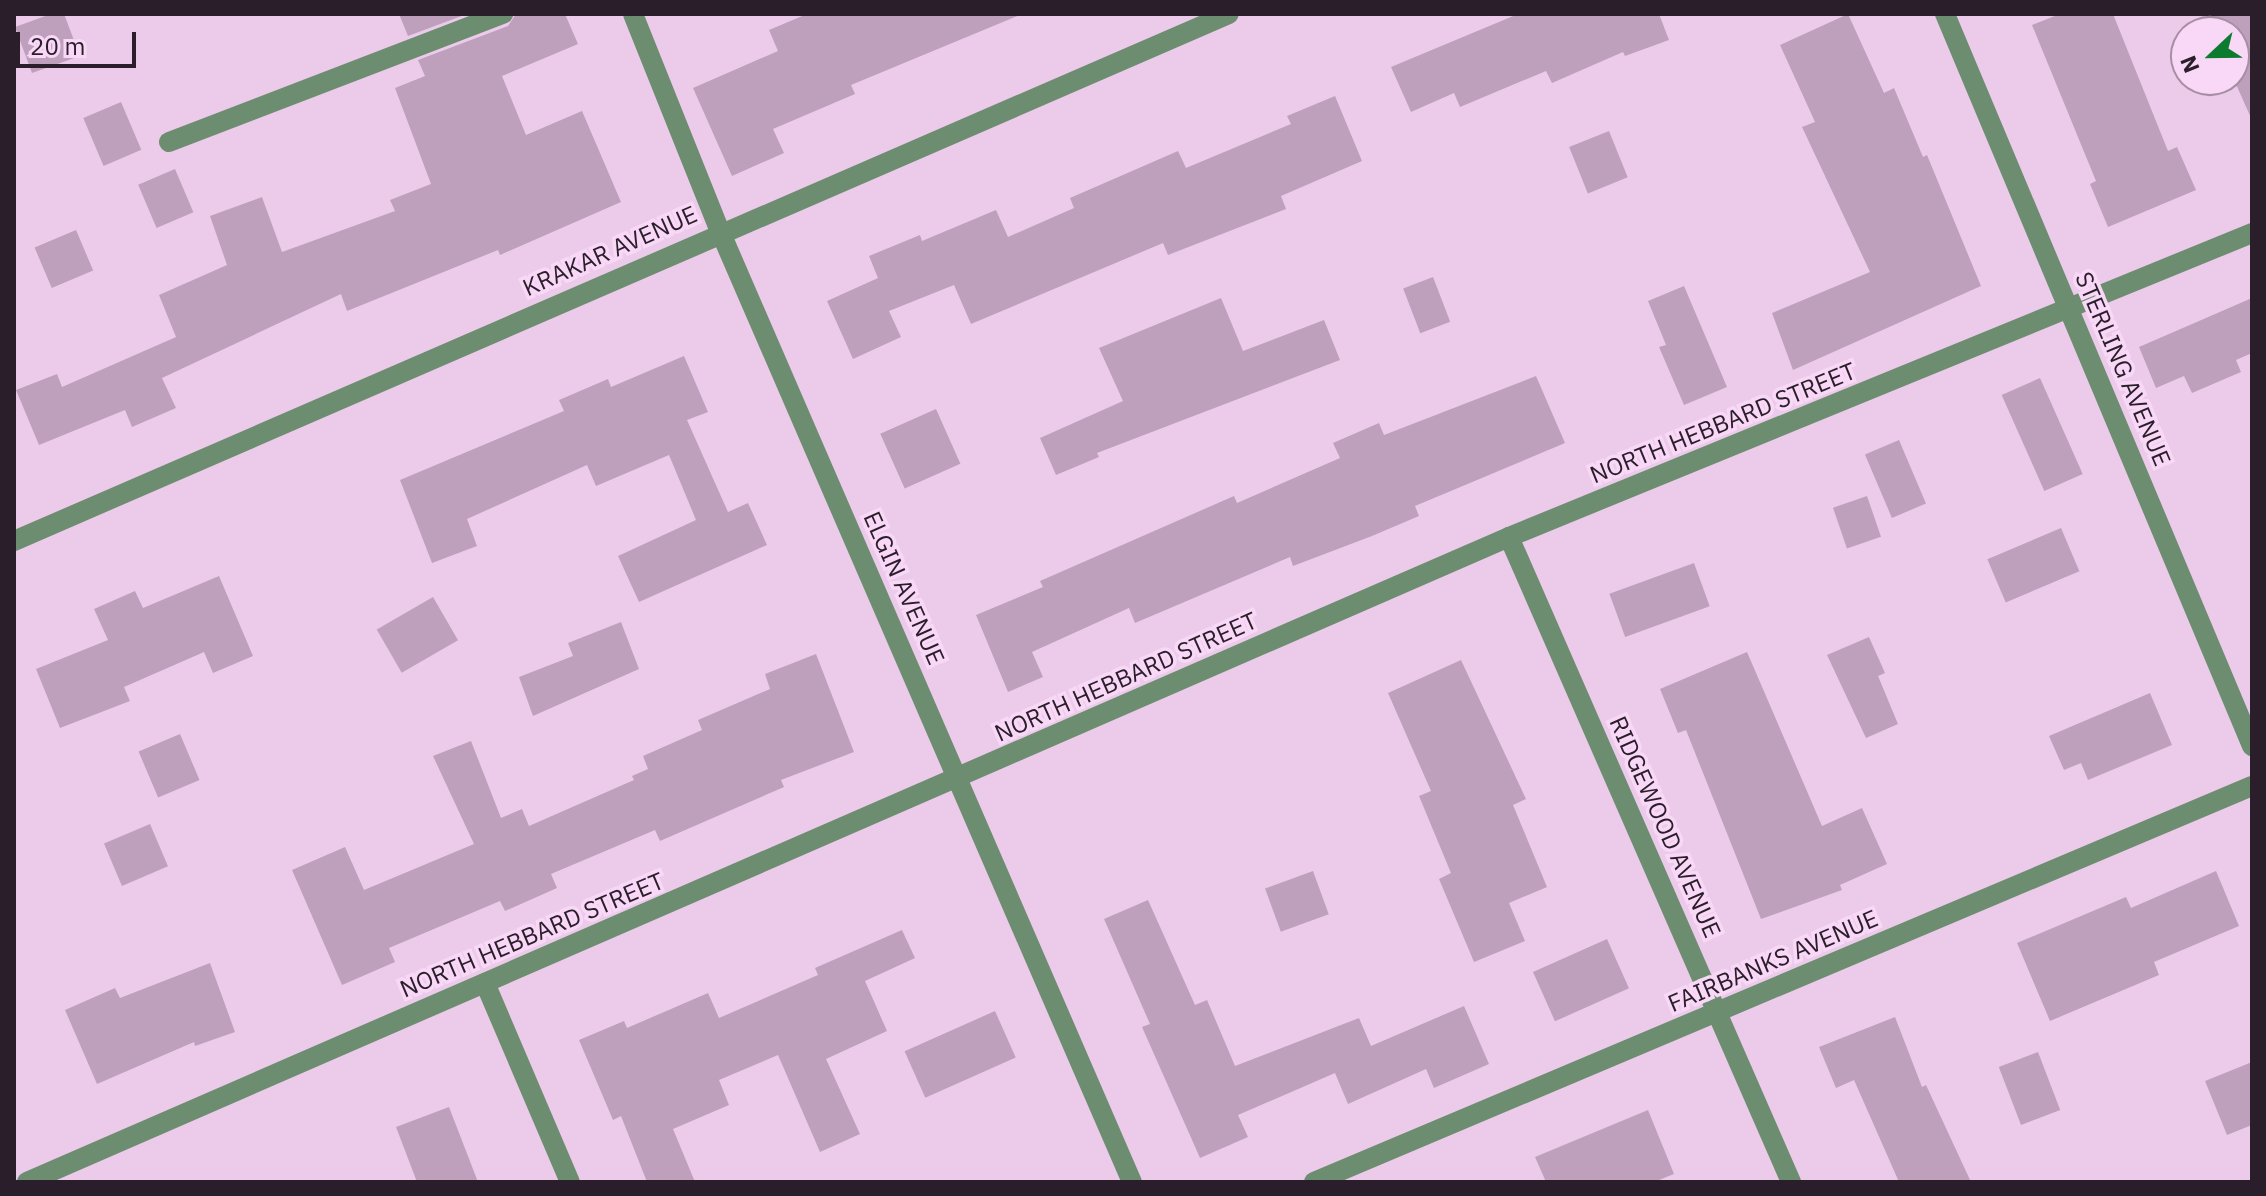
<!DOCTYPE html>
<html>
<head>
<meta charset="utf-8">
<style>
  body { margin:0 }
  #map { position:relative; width:2266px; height:1196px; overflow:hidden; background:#ebcbe9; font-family:"IBM Plex Sans",sans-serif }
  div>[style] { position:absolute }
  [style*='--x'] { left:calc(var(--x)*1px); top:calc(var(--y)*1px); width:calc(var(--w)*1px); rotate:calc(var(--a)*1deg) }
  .building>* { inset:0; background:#bea0bd; transform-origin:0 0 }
  .minor>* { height:20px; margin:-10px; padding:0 10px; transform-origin:10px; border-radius:10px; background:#6d8d71 }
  span { translate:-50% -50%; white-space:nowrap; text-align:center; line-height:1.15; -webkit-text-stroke:7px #f9d8f7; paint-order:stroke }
  .street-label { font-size:24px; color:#291e29 }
  .frame { position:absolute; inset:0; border:16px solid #291e29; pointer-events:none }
  .north { position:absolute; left:2170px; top:16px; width:80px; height:80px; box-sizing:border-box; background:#f9d8f7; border:2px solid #a68ea5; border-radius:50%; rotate:248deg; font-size:22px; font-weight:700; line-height:32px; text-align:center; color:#291e29 }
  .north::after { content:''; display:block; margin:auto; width:28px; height:36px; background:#0c7b30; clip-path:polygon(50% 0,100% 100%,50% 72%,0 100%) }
  .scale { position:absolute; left:16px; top:32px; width:120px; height:36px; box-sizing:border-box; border:4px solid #291e29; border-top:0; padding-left:10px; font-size:24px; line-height:28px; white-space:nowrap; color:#291e29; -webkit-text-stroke:6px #f9d8f7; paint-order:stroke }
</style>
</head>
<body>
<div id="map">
  <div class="building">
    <div style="clip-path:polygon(51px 14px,64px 14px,80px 56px,32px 73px,15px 27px)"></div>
    <div style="clip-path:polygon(399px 14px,467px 14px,408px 36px)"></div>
    <div style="clip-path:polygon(516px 14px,565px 14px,578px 44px,502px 76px,526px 135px,582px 111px,621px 202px,500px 255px,498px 250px,347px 311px,341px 294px,162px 378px,176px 408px,132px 427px,125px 410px,39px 445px,16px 390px,57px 374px,62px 387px,176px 337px,159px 295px,227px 265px,210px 216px,262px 197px,282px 252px,395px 211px,390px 200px,431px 184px,395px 88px,425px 76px,418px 60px,508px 26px)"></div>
    <div style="clip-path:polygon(807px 14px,1020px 14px,1020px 15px,851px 85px,855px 94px,773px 129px,784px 153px,732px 176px,693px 88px,778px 51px,769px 30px)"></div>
    <div style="clip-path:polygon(1518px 14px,1659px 14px,1669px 40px,1625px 56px,1623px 52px,1552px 83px,1546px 71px,1460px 107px,1454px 93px,1411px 112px,1391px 67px)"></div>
    <div style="clip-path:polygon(1848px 14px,1884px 93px,1894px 88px,1923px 157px,1927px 155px,1981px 286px,1793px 370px,1772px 313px,1870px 272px,1802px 127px,1815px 122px,1780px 45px)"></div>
    <div style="clip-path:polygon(2060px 14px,2113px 14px,2168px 151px,2177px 147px,2196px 190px,2108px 227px,2090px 184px,2096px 181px,2032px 25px)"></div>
    <div style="clip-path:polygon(2206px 14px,2252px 14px,2252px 120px,2234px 80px,2234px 32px,2213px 32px)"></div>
    <div style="clip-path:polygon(1335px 96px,1362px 161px,1281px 196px,1286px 209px,1168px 255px,1163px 243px,971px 324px,954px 285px,889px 311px,901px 337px,853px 359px,827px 301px,878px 278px,869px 256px,920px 235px,922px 241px,996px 210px,1008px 237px,1074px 208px,1070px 198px,1178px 151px,1186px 168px,1291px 124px,1287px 116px)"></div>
    <div style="left:121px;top:102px;width:52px;height:41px;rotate:67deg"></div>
    <div style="left:1609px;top:131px;width:50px;height:43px;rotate:68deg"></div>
    <div style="left:175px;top:169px;width:47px;height:40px;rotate:67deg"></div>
    <div style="left:76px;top:230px;width:44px;height:45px;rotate:67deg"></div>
    <div style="left:1433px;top:277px;width:48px;height:32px;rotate:69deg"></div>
    <div style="clip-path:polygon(1684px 286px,1727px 387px,1684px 405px,1659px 347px,1666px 345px,1648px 301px)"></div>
    <div style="clip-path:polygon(1221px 298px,1243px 351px,1324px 320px,1340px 360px,1097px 453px,1099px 457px,1056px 475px,1040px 438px,1123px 401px,1099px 348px)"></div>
    <div style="clip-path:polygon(2252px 298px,2252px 353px,2236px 360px,2241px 372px,2192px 393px,2184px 376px,2156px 388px,2139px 347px)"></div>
    <div style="clip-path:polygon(684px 356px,708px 412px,687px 420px,728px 512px,748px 503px,767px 545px,639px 602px,618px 556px,696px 520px,669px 455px,596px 486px,587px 465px,467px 519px,477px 546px,432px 563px,400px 480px,564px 411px,559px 400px,608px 379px,611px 387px)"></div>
    <div style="clip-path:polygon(1536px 376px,1565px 443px,1415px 506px,1419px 516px,1372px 536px,1293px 566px,1290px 557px,1135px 623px,1129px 608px,1032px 652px,1043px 677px,1008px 692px,976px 615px,1043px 587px,1040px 581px,1234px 496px,1237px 503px,1340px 458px,1333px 443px,1379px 423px,1384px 435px)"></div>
    <div style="left:2040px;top:378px;width:105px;height:42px;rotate:66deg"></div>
    <div style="left:936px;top:409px;width:60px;height:61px;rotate:66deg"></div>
    <div style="left:1899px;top:440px;width:69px;height:37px;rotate:67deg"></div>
    <div style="left:1867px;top:496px;width:43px;height:36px;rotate:71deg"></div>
    <div style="left:2061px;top:528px;width:47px;height:80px;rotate:67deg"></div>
    <div style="left:1694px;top:563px;width:46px;height:90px;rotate:70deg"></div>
    <div style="clip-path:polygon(219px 576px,253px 656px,213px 673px,204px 652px,124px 687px,130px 701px,60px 728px,36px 669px,108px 640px,94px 609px,135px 591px,143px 608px)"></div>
    <div style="left:433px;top:597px;width:50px;height:65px;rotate:60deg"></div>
    <div style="clip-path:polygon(621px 622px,639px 669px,533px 716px,519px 677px,573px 656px,568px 643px)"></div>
    <div style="clip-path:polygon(1869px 637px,1885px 673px,1878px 676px,1898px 724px,1866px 738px,1827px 655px)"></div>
    <div style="clip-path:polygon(1747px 652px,1822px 826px,1862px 808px,1887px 864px,1840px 885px,1842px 890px,1761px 919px,1686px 730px,1678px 733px,1660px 689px)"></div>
    <div style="clip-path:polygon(816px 654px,854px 752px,781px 780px,784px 787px,660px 841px,655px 830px,551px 874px,557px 888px,505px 911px,500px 901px,389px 948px,395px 962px,342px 985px,292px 870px,345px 847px,364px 890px,474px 844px,433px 756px,471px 741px,501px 818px,522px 809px,529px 826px,634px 780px,632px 776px,648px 769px,643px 756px,702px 730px,698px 720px,770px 689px,765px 674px)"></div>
    <div style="clip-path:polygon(1461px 660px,1526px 799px,1513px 805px,1547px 887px,1509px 903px,1525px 941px,1474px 962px,1439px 879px,1451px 873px,1419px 796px,1431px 791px,1388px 693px)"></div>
    <div style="clip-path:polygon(2150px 693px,2172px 745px,2088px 780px,2081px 763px,2064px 770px,2049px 736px)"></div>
    <div style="left:180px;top:734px;width:50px;height:45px;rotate:67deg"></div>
    <div style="left:150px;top:824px;width:46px;height:50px;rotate:67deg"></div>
    <div style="left:1313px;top:871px;width:46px;height:51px;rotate:70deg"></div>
    <div style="clip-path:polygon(2216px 871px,2239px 926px,2154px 962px,2159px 975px,2050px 1021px,2017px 943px,2126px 897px,2131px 908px)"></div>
    <div style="clip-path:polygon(1148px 900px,1195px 1005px,1207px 1000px,1235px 1066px,1359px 1018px,1371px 1046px,1464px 1006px,1489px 1064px,1434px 1088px,1426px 1069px,1348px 1104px,1335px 1073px,1238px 1115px,1248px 1137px,1200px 1158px,1142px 1027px,1150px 1024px,1104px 919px)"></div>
    <div style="clip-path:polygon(902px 930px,915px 958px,865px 981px,887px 1031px,826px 1059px,860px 1134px,820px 1152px,778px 1055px,719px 1080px,729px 1105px,673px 1129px,695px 1182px,647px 1182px,621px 1116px,613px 1120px,579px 1040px,624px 1021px,627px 1028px,708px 993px,719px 1018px,818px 975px,815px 968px)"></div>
    <div style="left:1607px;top:939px;width:54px;height:81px;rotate:66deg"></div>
    <div style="clip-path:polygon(210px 963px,235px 1032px,195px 1046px,194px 1042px,97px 1084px,65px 1010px,115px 988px,120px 998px)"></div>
    <div style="left:995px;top:1011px;width:51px;height:99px;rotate:66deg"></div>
    <div style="clip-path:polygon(1895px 1017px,1922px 1087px,1926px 1085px,1971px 1182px,1899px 1182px,1854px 1080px,1836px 1088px,1819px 1047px)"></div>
    <div style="left:2038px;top:1052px;width:62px;height:42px;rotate:69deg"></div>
    <div style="clip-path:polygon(2252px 1062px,2252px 1125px,2227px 1135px,2205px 1081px)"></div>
    <div style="clip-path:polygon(449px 1107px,478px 1182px,417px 1182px,396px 1127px)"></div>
    <div style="clip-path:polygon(1648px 1110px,1674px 1174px,1654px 1182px,1546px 1182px,1535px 1157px)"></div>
  </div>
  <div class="minor">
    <div style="--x:633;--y:14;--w:234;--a:68.2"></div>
    <div style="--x:720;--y:231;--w:1036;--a:66.58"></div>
    <div style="--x:1945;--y:14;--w:794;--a:67.25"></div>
    <div style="--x:169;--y:142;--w:358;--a:-21"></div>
    <div style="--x:1509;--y:537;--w:704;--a:66.38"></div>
    <div style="--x:14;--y:541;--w:1324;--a:-23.45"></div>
    <div style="--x:485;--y:983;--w:216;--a:66.9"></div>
    <div style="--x:27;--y:1182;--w:1616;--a:-23.52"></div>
    <div style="--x:1509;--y:537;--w:803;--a:-22.25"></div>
    <div style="--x:1314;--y:1182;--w:1018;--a:-22.89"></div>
  </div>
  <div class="street-label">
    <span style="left:610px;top:251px;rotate:-24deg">KRAKAR AVENUE</span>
    <span style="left:2123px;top:369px;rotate:67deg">STERLING AVENUE</span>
    <span style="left:1723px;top:423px;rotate:-22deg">NORTH HEBBARD STREET</span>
    <span style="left:904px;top:588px;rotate:66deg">ELGIN AVENUE</span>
    <span style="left:1126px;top:677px;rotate:-24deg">NORTH HEBBARD STREET</span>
    <span style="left:1665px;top:827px;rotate:66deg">RIDGEWOOD AVENUE</span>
    <span style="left:532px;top:935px;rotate:-23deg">NORTH HEBBARD STREET</span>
    <span style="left:1773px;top:961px;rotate:-23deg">FAIRBANKS AVENUE</span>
  </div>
  <div class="frame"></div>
  <div class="north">N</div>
  <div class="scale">20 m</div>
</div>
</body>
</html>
